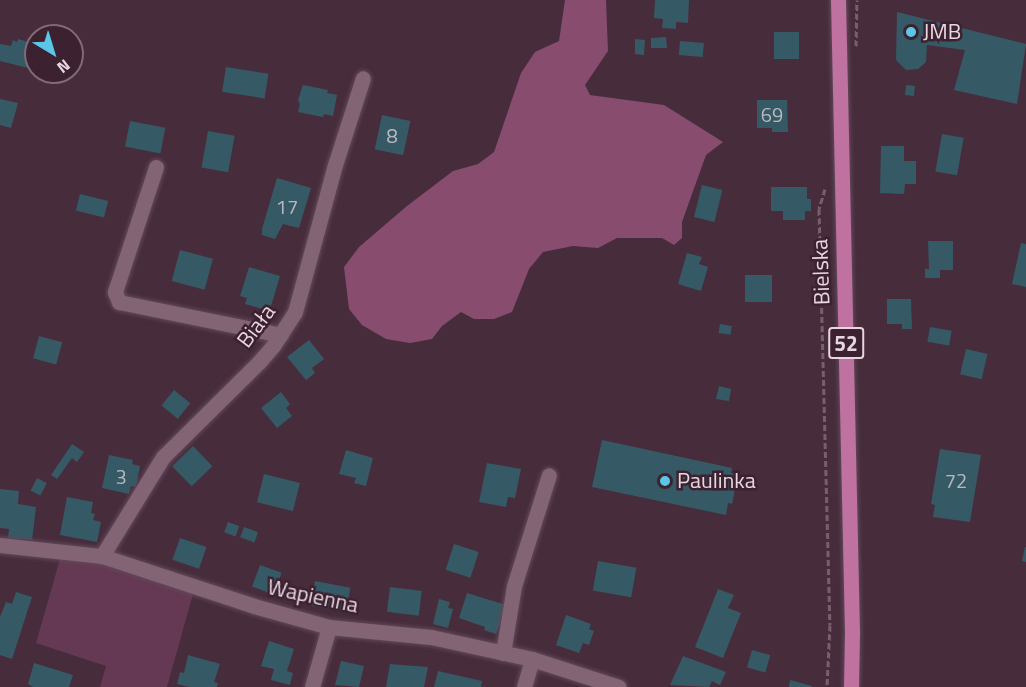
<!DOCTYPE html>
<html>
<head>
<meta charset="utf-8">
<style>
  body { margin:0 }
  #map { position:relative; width:1026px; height:687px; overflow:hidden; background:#472c3c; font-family:"Titillium Web",sans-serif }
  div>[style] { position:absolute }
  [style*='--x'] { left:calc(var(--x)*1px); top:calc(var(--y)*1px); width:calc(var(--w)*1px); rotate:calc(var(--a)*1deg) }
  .green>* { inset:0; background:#653953 }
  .forest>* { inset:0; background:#884c6f }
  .building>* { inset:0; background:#365a65; transform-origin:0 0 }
  .path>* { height:3px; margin-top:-1.5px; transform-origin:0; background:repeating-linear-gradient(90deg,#775f6d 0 6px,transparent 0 9px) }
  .roads { filter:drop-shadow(0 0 2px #604a58) drop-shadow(0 0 2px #604a58) }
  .minor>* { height:15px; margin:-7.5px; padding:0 7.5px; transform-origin:7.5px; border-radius:7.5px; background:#836475 }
  .major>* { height:15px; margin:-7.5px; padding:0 7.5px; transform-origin:7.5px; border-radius:7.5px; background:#bf71a0 }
  .dots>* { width:16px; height:16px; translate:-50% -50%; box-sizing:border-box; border:3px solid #3c2231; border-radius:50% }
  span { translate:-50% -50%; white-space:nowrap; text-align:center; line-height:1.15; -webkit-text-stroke:5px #3c2231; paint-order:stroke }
  .number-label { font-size:20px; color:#bbb7c0 }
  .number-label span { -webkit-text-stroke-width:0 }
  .shield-label span { padding:2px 4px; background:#3c2231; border:2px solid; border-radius:4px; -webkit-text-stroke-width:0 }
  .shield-label { font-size:21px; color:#e7d6df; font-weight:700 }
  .poi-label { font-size:22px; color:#e7d6df }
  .left { translate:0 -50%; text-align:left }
  .street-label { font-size:22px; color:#e7d6df }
  .north { position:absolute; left:24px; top:24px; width:60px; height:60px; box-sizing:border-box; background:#3c2231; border:2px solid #806a77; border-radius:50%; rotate:142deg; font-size:16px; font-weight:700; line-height:24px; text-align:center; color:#e7d6df }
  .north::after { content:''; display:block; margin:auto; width:21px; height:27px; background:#5bc7e7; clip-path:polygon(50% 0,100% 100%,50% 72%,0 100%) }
</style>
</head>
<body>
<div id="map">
  <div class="green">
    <div style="clip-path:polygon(62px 552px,195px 587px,167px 687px,100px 687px,106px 666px,36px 643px)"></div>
  </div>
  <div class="forest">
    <div style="clip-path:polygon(565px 0,606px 0,608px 51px,585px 85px,590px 95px,664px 105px,723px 142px,706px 155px,682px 222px,682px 238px,674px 245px,662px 238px,617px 238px,598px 248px,573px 246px,543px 252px,529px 269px,512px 312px,494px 319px,474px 319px,461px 312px,442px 326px,432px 339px,410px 343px,386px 339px,362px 325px,349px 309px,344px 267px,359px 247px,407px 206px,453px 171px,478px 164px,494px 152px,521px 73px,535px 52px,559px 41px)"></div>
  </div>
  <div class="building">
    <div style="clip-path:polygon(655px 0,689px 0,688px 23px,676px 22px,676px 29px,662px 28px,663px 19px,654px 18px)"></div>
    <div style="clip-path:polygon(897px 12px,1026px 44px,1017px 104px,954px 90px,965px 50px,927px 45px,926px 62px,918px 69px,906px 70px,896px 60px)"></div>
    <div style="left:774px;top:32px;width:25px;height:27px"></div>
    <div style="clip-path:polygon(666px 37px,667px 48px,651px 48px,651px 38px)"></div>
    <div style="clip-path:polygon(18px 39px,36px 44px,36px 70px,0 61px,0 44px,11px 46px,13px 40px,17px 42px)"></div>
    <div style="clip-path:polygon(635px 39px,645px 40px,644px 55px,635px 54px)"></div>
    <div style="left:680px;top:41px;width:24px;height:14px;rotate:5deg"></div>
    <div style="left:226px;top:67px;width:43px;height:25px;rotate:9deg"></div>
    <div style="clip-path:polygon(303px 85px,328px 90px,327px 93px,337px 95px,333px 116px,324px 114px,323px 117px,298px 112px,300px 104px,298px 100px)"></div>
    <div style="left:906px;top:85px;width:9px;height:10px;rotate:6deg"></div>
    <div style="clip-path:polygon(0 99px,18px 103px,11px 128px,0 125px)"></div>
    <div style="clip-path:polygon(757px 100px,787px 100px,788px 132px,772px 132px,772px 128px,757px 128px)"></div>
    <div style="left:382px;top:115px;width:29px;height:35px;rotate:12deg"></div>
    <div style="left:130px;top:121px;width:36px;height:26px;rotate:11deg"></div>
    <div style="left:208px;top:131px;width:27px;height:37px;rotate:10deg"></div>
    <div style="left:942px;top:134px;width:22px;height:38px;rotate:10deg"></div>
    <div style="clip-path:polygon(881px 146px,904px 146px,904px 161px,916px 161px,916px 184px,905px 184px,904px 194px,880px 193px)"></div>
    <div style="clip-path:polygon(277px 178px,311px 188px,299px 228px,283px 224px,275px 239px,262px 235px,262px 229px)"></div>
    <div style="left:702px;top:185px;width:21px;height:33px;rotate:14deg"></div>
    <div style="clip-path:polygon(771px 187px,807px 187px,807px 199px,811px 199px,811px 211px,805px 211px,805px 220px,783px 220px,783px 211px,771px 211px)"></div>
    <div style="left:80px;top:194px;width:29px;height:17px;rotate:14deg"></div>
    <div style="clip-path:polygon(928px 241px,953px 241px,953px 270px,940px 270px,940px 278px,925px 278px,925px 269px,929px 269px)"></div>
    <div style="clip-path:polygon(1021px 243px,1026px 244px,1026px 287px,1012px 284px)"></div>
    <div style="left:180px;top:250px;width:34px;height:32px;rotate:15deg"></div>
    <div style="clip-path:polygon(687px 253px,702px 257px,699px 264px,708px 267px,701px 291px,678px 284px)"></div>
    <div style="clip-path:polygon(249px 267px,280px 276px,271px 306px,265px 304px,263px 309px,245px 304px,247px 298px,240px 296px)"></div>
    <div style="left:745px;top:275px;width:27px;height:27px"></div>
    <div style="clip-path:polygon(887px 299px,911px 299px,912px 329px,902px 329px,902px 324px,887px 324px)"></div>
    <div style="left:720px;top:324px;width:12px;height:9px;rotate:9deg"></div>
    <div style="left:930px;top:327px;width:22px;height:15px;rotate:10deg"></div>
    <div style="left:39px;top:336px;width:24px;height:23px;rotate:15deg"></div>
    <div style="clip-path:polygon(309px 340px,324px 359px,312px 368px,315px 373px,306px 380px,287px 357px)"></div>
    <div style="left:966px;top:349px;width:22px;height:26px;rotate:13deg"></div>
    <div style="clip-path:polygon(719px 386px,731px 389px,729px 401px,716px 399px)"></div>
    <div style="left:174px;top:390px;width:21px;height:20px;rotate:39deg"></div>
    <div style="clip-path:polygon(281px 392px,290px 404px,286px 408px,292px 416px,277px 428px,261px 408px)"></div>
    <div style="clip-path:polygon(602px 440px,732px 468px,731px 473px,738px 475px,732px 504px,728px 503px,726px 515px,592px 487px)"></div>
    <div style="clip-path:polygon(72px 444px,84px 452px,77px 462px,72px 458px,57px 479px,51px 475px)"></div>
    <div style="left:193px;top:446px;width:28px;height:29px;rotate:46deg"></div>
    <div style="clip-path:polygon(940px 449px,981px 455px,970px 522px,933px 517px,935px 505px,931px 504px)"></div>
    <div style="clip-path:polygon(346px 450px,373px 458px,366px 486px,354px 483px,356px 478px,339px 474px)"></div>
    <div style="clip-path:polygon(109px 455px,133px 460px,132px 464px,140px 466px,136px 487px,131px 486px,129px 494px,102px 488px)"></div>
    <div style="clip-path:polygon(487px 463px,521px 469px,515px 498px,508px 497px,506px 507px,479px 502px)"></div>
    <div style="left:264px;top:474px;width:37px;height:29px;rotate:14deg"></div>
    <div style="left:37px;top:478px;width:11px;height:14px;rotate:27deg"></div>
    <div style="clip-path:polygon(0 489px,19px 491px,18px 504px,36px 507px,32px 540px,8px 538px,9px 529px,0 528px)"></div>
    <div style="clip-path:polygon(67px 497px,93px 502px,91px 513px,95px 514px,93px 520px,101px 522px,97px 542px,60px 535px)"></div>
    <div style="left:228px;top:522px;width:12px;height:11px;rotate:20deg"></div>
    <div style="left:244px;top:527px;width:15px;height:11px;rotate:20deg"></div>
    <div style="left:180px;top:538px;width:28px;height:23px;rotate:19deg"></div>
    <div style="left:454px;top:544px;width:26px;height:27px;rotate:18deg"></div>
    <div style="clip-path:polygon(1025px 547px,1026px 547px,1026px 562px,1022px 561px)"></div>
    <div style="left:598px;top:561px;width:39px;height:30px;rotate:10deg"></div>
    <div style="left:260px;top:565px;width:23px;height:23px;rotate:20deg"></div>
    <div style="left:315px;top:581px;width:36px;height:25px;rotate:11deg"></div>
    <div style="left:390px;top:587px;width:32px;height:25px;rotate:7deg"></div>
    <div style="clip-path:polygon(718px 589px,734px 595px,728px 608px,741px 613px,723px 658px,695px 647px)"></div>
    <div style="clip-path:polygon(16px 592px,32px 597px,12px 659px,0 655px,0 617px,6px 602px,12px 604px)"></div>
    <div style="clip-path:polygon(467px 593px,506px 605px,496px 634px,484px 630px,485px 627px,459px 618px)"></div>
    <div style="clip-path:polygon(439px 599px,450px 602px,448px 608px,453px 609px,448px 628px,433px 624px)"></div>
    <div style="clip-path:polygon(566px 615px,591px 624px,589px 629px,594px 631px,589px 645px,583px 643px,579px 653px,556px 645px)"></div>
    <div style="clip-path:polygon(269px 641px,294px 649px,287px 671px,293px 673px,290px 685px,271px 680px,274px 669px,261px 666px)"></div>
    <div style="left:752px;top:650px;width:19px;height:18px;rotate:16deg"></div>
    <div style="clip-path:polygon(188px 655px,220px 664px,214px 682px,218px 683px,217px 687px,189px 687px,177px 684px,180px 672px,184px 673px)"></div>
    <div style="clip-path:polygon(683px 656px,726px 672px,720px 685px,712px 681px,709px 687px,670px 685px)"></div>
    <div style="clip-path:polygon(341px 661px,364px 666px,359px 687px,335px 685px)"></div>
    <div style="clip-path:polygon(34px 663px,73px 675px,69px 687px,33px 687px,28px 684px)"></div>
    <div style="clip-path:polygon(390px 664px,428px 667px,424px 687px,386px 687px)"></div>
    <div style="clip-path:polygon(438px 671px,482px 681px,481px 687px,434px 687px)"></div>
    <div style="clip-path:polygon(790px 680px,812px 686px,812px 687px,789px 687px)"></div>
  </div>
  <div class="path">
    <div style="--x:856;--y:46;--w:46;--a:-88.8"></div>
    <div style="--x:825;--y:189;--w:21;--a:107"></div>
    <div style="--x:819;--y:209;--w:416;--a:88.5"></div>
    <div style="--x:830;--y:625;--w:62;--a:92.8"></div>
  </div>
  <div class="roads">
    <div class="minor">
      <div style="--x:156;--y:167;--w:132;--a:108.2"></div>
      <div style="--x:115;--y:292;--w:11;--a:68"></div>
      <div style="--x:119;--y:302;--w:165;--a:11.5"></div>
      <div style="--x:0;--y:545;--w:103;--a:6.2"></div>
      <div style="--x:102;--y:556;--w:160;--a:18.2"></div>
      <div style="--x:254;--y:606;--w:78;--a:15.6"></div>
      <div style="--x:329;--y:627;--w:102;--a:5.6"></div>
      <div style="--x:431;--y:637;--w:103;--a:12.3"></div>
      <div style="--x:532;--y:659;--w:91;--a:17.8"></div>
      <div style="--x:102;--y:556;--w:116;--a:-58.4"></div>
      <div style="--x:163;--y:457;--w:135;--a:-44.7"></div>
      <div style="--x:259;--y:362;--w:21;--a:-49"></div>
      <div style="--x:273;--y:346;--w:40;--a:-57.1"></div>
      <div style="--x:295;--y:312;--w:152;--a:-74.8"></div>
      <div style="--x:335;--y:165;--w:91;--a:-72.2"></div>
      <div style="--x:503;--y:653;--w:68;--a:-80.7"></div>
      <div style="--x:514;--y:586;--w:116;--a:-72.5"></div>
      <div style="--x:312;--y:687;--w:62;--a:-74.2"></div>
      <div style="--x:524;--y:687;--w:29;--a:-74"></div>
    </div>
    <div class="major">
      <div style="--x:838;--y:0;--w:632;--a:88.73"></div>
      <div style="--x:852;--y:632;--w:55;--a:91"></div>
    </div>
  </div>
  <div class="dots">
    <div style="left:911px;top:32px;background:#5bc7e7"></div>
    <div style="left:665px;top:481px;background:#5bc7e7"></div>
  </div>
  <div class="number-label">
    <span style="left:772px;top:114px">69</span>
    <span style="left:392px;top:135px">8</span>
    <span style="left:287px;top:206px">17</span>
    <span style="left:121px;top:476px">3</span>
    <span style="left:956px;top:480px">72</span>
  </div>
  <div class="shield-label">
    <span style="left:846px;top:343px">52</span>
  </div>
  <div class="poi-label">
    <span class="left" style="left:923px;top:32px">JMB</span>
    <span class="left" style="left:677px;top:481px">Paulinka</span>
  </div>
  <div class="street-label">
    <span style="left:821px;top:272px;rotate:-92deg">Bielska</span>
    <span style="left:256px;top:326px;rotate:-53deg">Biała</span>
    <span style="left:313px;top:596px;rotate:12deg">Wapienna</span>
  </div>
  <div class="north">N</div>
</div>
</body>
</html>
